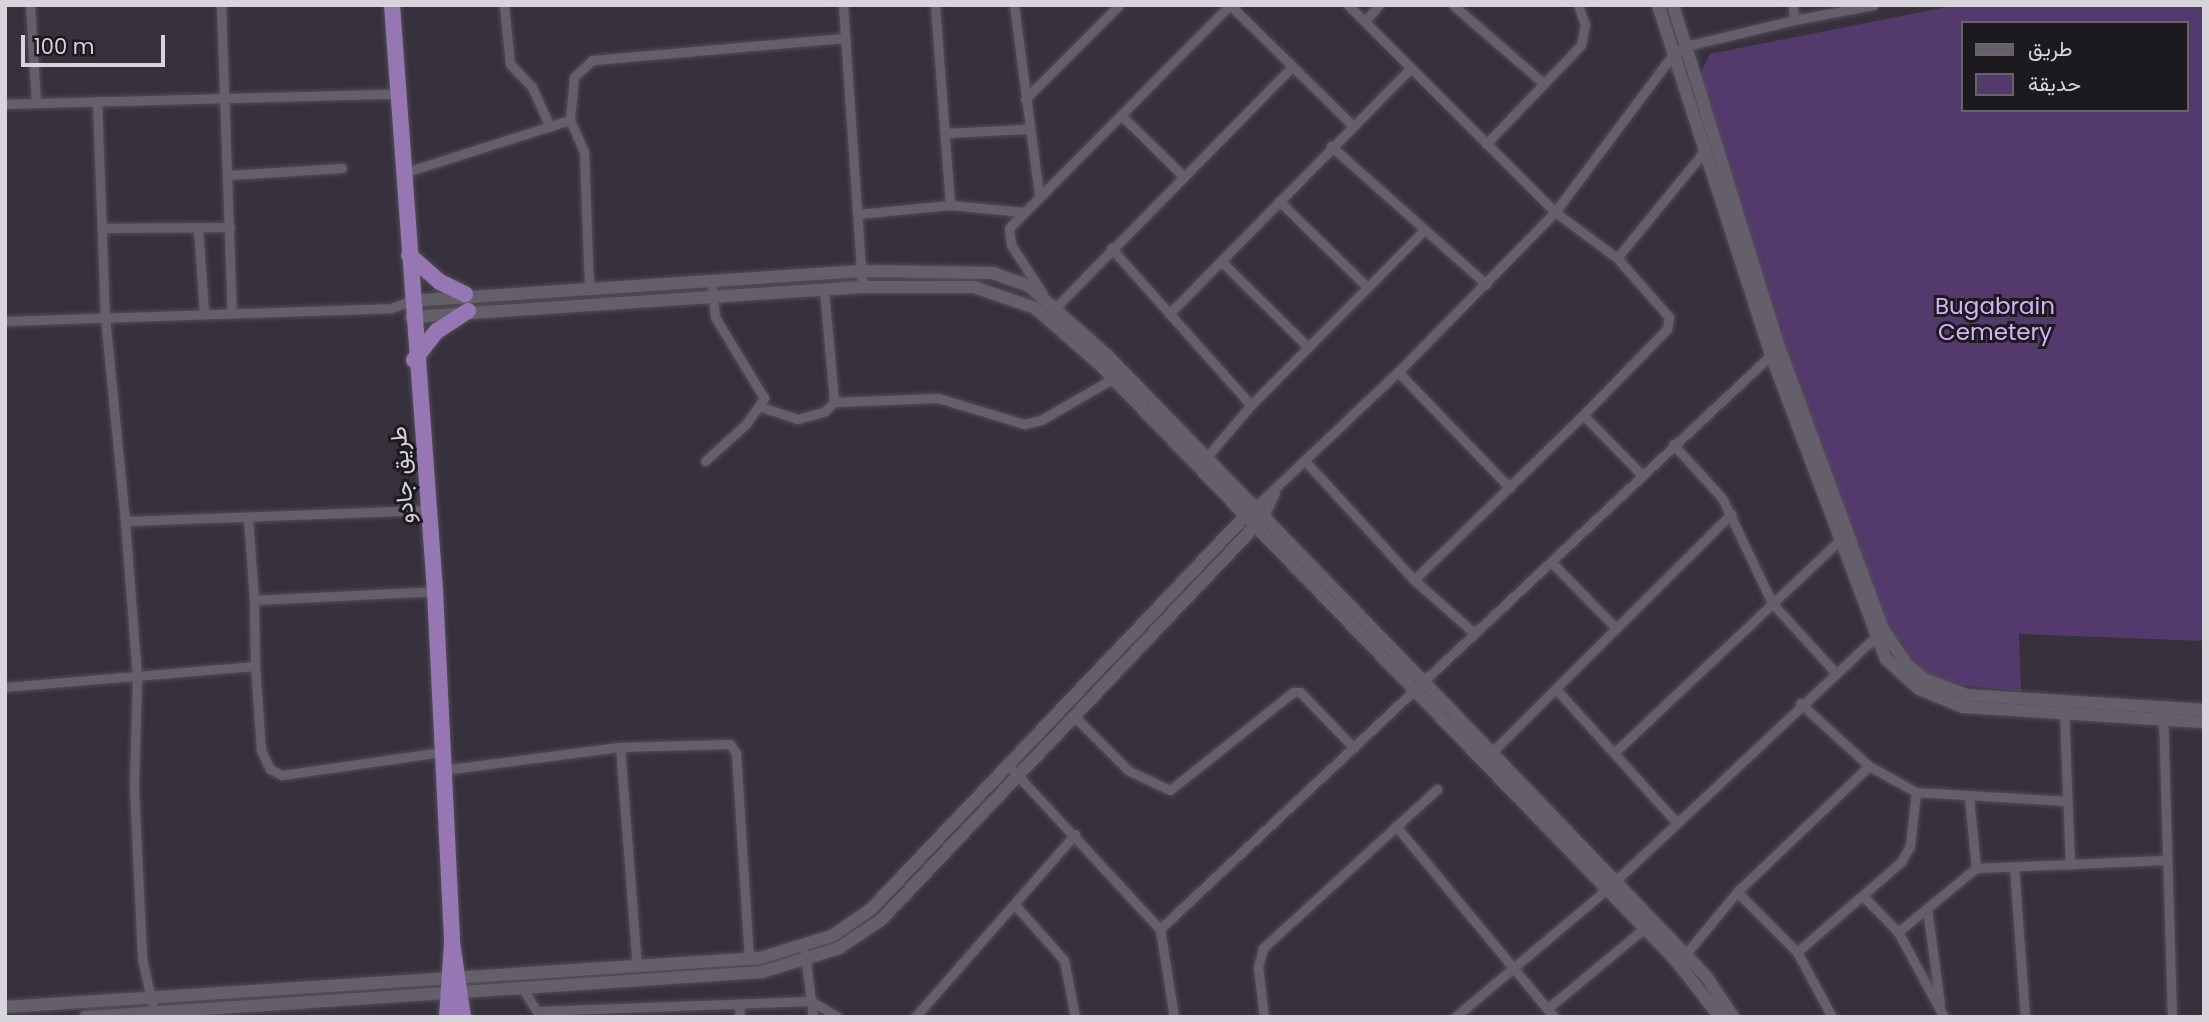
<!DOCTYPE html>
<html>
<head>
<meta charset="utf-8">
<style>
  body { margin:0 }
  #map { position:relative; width:2209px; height:1022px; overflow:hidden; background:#36313c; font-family:Poppins,Vazirmatn,sans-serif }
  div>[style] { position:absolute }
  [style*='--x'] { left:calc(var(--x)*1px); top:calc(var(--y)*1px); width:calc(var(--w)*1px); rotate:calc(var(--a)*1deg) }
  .green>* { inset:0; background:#54396c }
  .roads { filter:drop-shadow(0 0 2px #524d57) drop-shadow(0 0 2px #524d57) }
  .street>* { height:9px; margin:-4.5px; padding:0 4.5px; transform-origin:4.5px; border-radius:4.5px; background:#655f6b }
  .secondary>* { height:12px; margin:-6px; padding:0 6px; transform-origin:6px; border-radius:6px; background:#655f6b }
  .highway>* { height:16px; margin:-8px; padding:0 8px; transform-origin:8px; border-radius:8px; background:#9677b3 }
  span { translate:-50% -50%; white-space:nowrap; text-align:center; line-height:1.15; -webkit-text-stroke:6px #1d1a1f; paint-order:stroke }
  .park-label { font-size:23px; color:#d4b1f7 }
  .street-label { font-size:23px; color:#d8d4dc }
  .frame { position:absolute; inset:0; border:7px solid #d8d4dc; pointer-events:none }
  .legend { position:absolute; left:1961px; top:21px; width:228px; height:91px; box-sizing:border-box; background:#1d1a1f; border:2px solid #68646b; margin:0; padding:9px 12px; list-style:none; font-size:21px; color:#d8d4dc }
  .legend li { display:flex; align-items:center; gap:14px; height:35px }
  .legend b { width:35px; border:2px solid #68646b }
  .scale { position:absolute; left:21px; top:35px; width:144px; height:32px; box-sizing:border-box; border:4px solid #d8d4dc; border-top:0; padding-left:9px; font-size:21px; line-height:24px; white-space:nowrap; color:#d8d4dc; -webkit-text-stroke:5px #1d1a1f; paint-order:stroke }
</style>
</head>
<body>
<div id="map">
  <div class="green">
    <div style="clip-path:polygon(evenodd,1957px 5px,2204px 5px,2204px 641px,2019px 634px,2021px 691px,1945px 684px,1923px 673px,1888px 636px,1786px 357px,1697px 80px,1710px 54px,1957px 5px,1962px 23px,2186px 23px,2186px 110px,1962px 110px,1962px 23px)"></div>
  </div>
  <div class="roads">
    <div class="street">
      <div style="--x:30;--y:5;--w:98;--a:86.5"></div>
      <div style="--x:221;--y:5;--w:308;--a:88"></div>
      <div style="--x:504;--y:5;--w:59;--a:84.2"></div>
      <div style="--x:510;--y:64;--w:32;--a:46"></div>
      <div style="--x:532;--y:87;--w:44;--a:65.8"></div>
      <div style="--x:843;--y:5;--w:283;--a:86.1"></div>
      <div style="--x:935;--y:5;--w:201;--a:85.7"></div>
      <div style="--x:1014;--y:5;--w:193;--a:82.5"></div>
      <div style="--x:1230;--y:5;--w:171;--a:44.5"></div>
      <div style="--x:1348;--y:5;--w:293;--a:45"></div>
      <div style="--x:1555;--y:212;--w:77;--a:36.6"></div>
      <div style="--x:1617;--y:258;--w:79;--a:48.6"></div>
      <div style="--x:1669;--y:317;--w:12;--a:99"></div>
      <div style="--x:1667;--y:329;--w:120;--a:134.3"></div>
      <div style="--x:1583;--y:415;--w:236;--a:135.7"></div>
      <div style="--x:1453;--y:5;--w:119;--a:40.9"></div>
      <div style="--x:1793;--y:5;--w:15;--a:86"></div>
      <div style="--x:1365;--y:21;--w:21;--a:-49"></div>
      <div style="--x:1025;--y:99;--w:133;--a:-45"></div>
      <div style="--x:97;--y:101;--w:216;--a:87.9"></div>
      <div style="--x:105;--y:317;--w:205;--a:84.4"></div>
      <div style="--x:125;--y:521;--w:304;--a:-2.1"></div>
      <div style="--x:5;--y:104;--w:393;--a:-1.5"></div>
      <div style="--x:1121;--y:115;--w:86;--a:44.5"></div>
      <div style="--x:570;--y:120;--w:34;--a:66"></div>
      <div style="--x:584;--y:151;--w:136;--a:87.9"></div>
      <div style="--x:945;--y:133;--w:82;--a:-2.8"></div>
      <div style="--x:1486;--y:144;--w:137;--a:-46.2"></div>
      <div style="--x:1581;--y:45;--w:20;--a:-79"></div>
      <div style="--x:1585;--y:25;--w:21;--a:-109"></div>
      <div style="--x:1331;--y:146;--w:208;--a:41.7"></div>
      <div style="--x:403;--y:173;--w:175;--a:-17.6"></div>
      <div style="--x:570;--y:120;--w:43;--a:-84.7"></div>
      <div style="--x:574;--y:77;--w:25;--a:-43"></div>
      <div style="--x:592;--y:60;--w:254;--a:-5"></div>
      <div style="--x:230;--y:175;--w:112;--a:-3.6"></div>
      <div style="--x:1279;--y:201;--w:123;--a:44.3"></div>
      <div style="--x:858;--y:214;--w:92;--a:-5.6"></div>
      <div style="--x:950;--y:205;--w:73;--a:5.5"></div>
      <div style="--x:102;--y:228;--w:128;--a:-0.4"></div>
      <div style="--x:198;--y:228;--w:84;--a:85.9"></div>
      <div style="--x:1111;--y:248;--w:210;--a:48.3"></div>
      <div style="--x:1617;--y:258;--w:139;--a:-50.8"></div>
      <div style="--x:1221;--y:261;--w:122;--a:44.7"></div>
      <div style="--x:824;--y:289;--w:113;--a:84.9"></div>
      <div style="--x:1043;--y:294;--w:59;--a:-123.1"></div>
      <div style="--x:1011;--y:245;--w:17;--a:-97"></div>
      <div style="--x:1009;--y:228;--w:314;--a:-45.3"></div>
      <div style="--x:1057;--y:306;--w:335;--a:-45.5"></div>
      <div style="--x:1169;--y:314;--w:342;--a:-45.5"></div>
      <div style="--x:5;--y:321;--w:386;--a:-1.9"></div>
      <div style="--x:391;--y:308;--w:20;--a:-20"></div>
      <div style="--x:1398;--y:372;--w:161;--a:46"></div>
      <div style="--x:761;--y:407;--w:38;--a:18"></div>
      <div style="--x:797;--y:419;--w:28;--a:-15"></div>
      <div style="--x:824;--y:412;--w:14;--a:-45"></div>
      <div style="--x:834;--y:402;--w:104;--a:-2.2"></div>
      <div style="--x:938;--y:398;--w:90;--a:16.8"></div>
      <div style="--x:1024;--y:424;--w:17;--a:-13"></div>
      <div style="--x:1041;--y:420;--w:82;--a:-30"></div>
      <div style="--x:1583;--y:415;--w:83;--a:45.5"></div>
      <div style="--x:1673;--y:444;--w:73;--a:47.8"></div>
      <div style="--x:1722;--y:498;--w:116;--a:64.5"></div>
      <div style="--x:1772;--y:603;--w:93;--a:47.6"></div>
      <div style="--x:1205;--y:459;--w:71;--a:-49.6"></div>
      <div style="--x:1251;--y:405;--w:246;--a:-45.3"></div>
      <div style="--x:705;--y:461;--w:55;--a:-42.1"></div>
      <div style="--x:746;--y:424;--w:32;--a:-55"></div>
      <div style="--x:764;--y:398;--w:95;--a:-121.2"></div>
      <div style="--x:715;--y:317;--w:37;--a:-96"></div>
      <div style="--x:1306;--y:462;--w:160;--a:47.5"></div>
      <div style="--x:1414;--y:580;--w:79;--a:41.4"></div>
      <div style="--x:1255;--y:507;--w:197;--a:-43.4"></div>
      <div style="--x:1398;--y:372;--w:224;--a:-45.5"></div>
      <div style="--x:1555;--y:212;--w:197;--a:-53.2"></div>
      <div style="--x:1673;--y:54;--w:15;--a:-32"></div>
      <div style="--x:1686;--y:46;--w:111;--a:-13.5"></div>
      <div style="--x:1794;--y:20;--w:81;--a:-10.6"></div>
      <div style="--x:248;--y:517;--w:83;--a:85.9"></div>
      <div style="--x:1264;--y:517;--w:27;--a:-66"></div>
      <div style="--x:125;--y:521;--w:157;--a:85.6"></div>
      <div style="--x:137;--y:678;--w:110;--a:91.6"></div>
      <div style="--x:134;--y:788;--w:170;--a:87.3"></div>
      <div style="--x:142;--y:958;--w:55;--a:77.5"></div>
      <div style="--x:1551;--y:562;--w:91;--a:45.4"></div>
      <div style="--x:255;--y:666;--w:84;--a:85.9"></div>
      <div style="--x:261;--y:750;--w:21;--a:65"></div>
      <div style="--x:270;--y:769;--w:13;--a:27"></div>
      <div style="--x:282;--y:775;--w:162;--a:-8.2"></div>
      <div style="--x:5;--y:687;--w:251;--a:-4.8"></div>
      <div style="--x:255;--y:666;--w:66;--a:-90.9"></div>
      <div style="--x:254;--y:600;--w:181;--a:-2.8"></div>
      <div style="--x:1556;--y:689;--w:179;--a:47.9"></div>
      <div style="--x:1800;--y:703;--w:93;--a:42.4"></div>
      <div style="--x:1869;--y:766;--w:54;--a:29"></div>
      <div style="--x:1916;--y:792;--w:151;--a:3.4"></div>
      <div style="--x:2064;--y:709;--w:156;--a:87.8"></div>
      <div style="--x:2163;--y:714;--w:303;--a:88.3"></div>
      <div style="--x:1073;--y:715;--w:79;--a:45"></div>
      <div style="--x:1129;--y:771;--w:45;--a:24.9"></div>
      <div style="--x:1170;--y:790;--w:157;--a:-38.5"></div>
      <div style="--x:1293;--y:692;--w:7;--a:0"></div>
      <div style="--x:1300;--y:692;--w:78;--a:46"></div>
      <div style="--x:620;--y:747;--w:221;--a:85.6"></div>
      <div style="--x:1615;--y:752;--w:313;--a:-43.3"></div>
      <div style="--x:1489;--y:755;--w:342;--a:-44.9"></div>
      <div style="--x:1007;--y:764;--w:225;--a:47.2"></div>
      <div style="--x:1160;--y:929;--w:89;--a:81"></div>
      <div style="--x:443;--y:770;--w:178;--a:-7.4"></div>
      <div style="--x:620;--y:747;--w:110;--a:-1.6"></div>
      <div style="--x:730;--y:744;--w:11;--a:56"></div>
      <div style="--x:736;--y:753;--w:206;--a:86.4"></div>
      <div style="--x:1969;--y:798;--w:70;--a:84.3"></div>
      <div style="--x:1976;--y:868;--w:190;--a:-2.4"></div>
      <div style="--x:1396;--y:826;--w:248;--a:50.4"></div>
      <div style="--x:2014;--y:867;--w:150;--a:85.8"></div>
      <div style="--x:1737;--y:892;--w:85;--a:45"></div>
      <div style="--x:1797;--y:952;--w:74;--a:61.7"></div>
      <div style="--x:1864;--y:897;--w:49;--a:45.8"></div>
      <div style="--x:1898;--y:932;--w:97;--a:61.6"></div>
      <div style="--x:1014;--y:904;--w:75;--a:48.2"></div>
      <div style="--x:1064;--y:960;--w:58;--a:79.1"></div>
      <div style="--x:1927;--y:908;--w:97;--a:82.3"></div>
      <div style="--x:1160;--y:929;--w:841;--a:-43.22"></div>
      <div style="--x:1898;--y:932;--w:101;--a:-39.4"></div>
      <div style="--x:1797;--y:952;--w:138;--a:-40.9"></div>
      <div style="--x:1901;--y:862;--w:18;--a:-61"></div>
      <div style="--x:1910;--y:846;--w:54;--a:-83.7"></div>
      <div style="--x:805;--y:953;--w:64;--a:82.9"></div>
      <div style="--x:1684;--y:956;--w:83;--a:-50.4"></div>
      <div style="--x:1737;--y:892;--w:182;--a:-43.7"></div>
      <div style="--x:522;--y:987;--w:33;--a:59"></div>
      <div style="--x:739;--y:1004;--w:13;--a:86"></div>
      <div style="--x:1547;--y:1009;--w:131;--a:-39.7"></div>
      <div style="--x:539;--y:1011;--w:272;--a:-2.1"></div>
      <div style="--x:811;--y:1001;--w:31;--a:31"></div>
      <div style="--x:915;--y:1017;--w:243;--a:-48.8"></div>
      <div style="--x:1264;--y:1017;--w:50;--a:-96.8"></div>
      <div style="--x:1258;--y:967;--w:20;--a:-75"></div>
      <div style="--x:1263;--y:948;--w:236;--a:-42.4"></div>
      <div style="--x:1455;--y:1017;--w:199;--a:-40.1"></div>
      <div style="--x:1607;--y:889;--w:374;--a:-43.2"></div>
    </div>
    <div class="secondary">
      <div style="--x:1658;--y:5;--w:368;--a:72.1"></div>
      <div style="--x:1771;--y:355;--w:325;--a:69.3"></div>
      <div style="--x:1886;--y:659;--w:45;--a:42.3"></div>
      <div style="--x:1919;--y:689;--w:48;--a:22.2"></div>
      <div style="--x:1963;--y:707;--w:241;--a:3.6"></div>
      <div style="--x:1673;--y:5;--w:358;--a:72.8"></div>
      <div style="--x:1779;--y:347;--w:301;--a:69.8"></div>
      <div style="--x:1883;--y:629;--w:43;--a:56.3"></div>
      <div style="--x:1907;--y:665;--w:22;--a:39"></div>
      <div style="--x:1924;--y:679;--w:46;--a:20.4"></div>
      <div style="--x:1967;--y:695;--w:237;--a:3.6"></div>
      <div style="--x:410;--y:301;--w:453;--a:-3.8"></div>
      <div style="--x:862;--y:271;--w:131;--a:0.9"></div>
      <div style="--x:993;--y:273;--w:38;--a:20"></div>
      <div style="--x:1029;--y:286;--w:104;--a:41.5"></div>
      <div style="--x:1107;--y:355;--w:457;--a:45.9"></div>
      <div style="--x:1425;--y:683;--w:406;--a:46.2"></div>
      <div style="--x:1706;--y:976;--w:49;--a:56.6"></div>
      <div style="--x:411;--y:317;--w:452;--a:-3.8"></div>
      <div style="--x:862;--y:287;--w:112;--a:0"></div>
      <div style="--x:974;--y:287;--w:65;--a:19"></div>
      <div style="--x:1035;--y:308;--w:84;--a:41.1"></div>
      <div style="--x:1098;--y:363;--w:600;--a:45.95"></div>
      <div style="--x:1515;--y:794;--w:233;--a:46"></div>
      <div style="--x:1677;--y:962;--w:70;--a:52"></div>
      <div style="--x:5;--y:1007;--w:757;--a:-3.71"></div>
      <div style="--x:760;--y:958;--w:75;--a:-17"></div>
      <div style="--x:832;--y:936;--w:47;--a:-34.7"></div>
      <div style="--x:871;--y:909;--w:548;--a:-46.4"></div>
      <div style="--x:85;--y:1017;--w:678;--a:-3.8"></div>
      <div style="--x:762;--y:972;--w:81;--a:-17.3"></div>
      <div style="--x:839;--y:948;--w:50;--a:-33.7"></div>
      <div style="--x:881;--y:920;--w:547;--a:-46.48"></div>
    </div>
    <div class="highway">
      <div style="--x:392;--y:5;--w:588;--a:85.8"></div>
      <div style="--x:435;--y:591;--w:351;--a:87.2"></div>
      <div style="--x:452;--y:942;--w:76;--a:81.7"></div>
      <div style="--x:409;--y:255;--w:41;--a:41.1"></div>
      <div style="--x:440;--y:282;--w:28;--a:26"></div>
      <div style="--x:414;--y:360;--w:37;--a:-52"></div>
      <div style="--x:437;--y:331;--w:37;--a:-33"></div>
      <div style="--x:447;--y:1017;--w:73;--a:-86.1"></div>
    </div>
  </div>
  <div class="park-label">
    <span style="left:1995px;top:319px">Bugabrain<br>Cemetery</span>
  </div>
  <div class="street-label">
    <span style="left:402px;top:475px;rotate:-95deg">طريق جادو</span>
  </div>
  <div class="frame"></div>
  <ul class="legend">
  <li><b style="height:9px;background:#655f6b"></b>طريق</li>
  <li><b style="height:19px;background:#54396c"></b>حديقة</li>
  </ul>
  <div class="scale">100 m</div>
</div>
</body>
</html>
